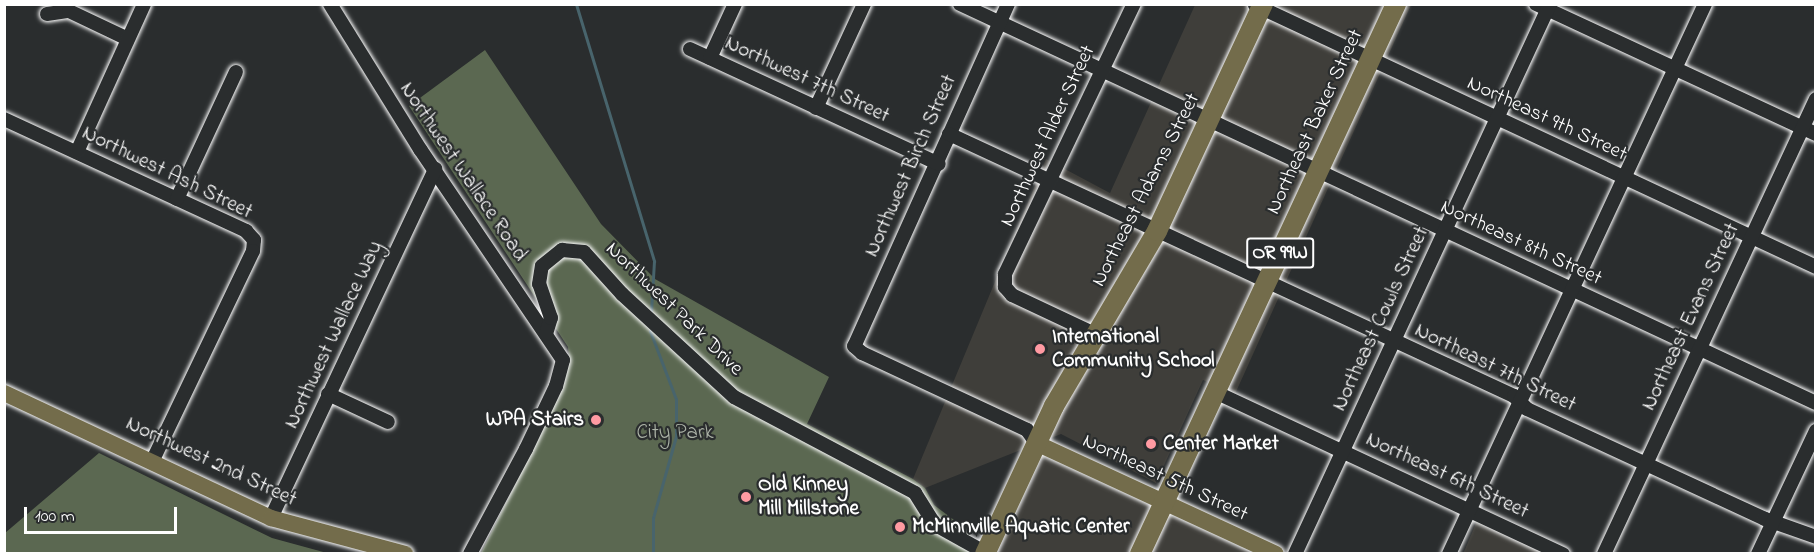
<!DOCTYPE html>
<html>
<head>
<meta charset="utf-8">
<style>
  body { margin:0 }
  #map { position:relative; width:1820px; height:558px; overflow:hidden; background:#2a2d2e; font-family:"Indie Flower",sans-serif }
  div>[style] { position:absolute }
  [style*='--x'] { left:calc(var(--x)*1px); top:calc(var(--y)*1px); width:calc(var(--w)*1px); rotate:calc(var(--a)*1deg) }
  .built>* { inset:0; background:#3f3e3a }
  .green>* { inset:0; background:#5b6851 }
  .stream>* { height:3px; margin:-1.5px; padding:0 1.5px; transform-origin:1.5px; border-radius:1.5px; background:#48646c }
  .roads { filter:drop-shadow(0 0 2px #fff) drop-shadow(0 0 2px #fff) }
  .minor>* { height:14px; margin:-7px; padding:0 7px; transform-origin:7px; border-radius:7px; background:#2a2d2e }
  .major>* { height:16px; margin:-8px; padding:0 8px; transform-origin:8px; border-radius:8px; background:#736c4b }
  .highway>* { height:20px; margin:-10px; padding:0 10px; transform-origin:10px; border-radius:10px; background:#736c4b }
  .dots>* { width:16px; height:16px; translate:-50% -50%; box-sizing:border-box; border:3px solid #2a2d2e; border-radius:50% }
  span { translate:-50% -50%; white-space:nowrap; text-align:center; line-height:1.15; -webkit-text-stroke:4.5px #2a2d2e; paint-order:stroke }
  .shield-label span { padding:2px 4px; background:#2a2d2e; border:2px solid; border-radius:4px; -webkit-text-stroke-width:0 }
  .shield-label { font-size:20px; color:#fff; font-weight:700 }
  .street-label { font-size:21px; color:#fff }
  .poi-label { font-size:21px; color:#fff; font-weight:700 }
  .left { translate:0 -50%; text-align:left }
  .right { translate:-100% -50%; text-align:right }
  .park-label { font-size:21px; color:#adb4a8 }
  .frame { position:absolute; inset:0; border:6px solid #fff; pointer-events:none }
  .scale { position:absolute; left:24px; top:507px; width:153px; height:27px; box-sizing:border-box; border:3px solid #fff; border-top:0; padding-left:8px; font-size:18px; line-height:21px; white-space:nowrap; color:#fff; -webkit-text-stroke:4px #2a2d2e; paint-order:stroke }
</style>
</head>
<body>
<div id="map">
  <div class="built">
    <div style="clip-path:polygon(1195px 5px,1411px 5px,1235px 394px,1203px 380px,1156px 483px,1061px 434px,925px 488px,913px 479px,1046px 159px,1110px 193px)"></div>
    <div style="clip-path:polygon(1043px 456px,1254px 553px,997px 554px)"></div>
    <div style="clip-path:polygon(1477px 521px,1550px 554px,1463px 554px)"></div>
  </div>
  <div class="green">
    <div style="clip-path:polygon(485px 50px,601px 224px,655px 279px,829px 377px,807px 424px,913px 479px,925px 488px,934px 505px,962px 526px,985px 553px,481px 553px,536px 443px,568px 369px,569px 357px,568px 347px,409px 106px)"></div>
    <div style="clip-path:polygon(99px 453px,272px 538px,327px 553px,5px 553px,5px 533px)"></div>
  </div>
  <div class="stream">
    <div style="--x:576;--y:4;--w:269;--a:73.1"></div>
    <div style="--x:654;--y:261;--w:50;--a:93.4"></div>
    <div style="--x:650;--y:331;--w:73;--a:69.1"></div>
    <div style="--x:676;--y:399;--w:37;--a:90"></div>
    <div style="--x:676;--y:436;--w:85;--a:105.7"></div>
    <div style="--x:653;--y:518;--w:36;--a:90"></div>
  </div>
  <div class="roads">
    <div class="minor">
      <div style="--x:330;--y:4;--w:171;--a:58.2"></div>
      <div style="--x:420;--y:149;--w:255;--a:55.9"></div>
      <div style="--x:563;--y:360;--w:27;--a:105"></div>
      <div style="--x:556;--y:386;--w:70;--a:115.5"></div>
      <div style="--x:526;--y:449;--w:119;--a:118.1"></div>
      <div style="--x:960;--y:4;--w:944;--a:24.99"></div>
      <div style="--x:1008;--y:4;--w:375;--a:114.2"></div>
      <div style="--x:854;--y:346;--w:11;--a:41"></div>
      <div style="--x:862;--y:353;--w:182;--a:25"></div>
      <div style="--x:1027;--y:430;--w:16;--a:55"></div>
      <div style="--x:1536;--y:4;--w:309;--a:24.9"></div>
      <div style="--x:1255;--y:5;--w:619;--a:25.03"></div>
      <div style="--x:47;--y:14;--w:22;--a:-8"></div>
      <div style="--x:69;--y:11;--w:65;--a:25.4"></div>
      <div style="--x:690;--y:49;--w:274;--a:24.8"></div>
      <div style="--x:710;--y:58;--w:60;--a:-65.2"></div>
      <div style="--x:816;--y:108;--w:115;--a:-65.2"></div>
      <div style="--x:4;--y:119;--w:267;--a:24.8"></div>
      <div style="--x:246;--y:231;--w:12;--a:48"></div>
      <div style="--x:254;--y:240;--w:11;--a:95"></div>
      <div style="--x:253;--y:251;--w:232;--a:115.6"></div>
      <div style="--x:949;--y:134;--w:623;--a:24.88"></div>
      <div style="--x:1514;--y:396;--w:18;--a:45"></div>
      <div style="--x:1527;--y:409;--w:262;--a:24.8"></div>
      <div style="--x:1765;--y:519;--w:54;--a:19.4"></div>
      <div style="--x:77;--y:152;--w:162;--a:-65.6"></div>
      <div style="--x:177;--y:199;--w:140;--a:-65.1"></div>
      <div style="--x:546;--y:334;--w:17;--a:-73"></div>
      <div style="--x:551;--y:318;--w:36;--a:-109"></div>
      <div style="--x:539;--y:284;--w:18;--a:-81"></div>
      <div style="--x:542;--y:266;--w:26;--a:-39"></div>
      <div style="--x:562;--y:250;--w:22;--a:5"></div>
      <div style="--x:584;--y:252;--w:57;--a:47.9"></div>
      <div style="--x:622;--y:294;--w:152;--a:42.6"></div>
      <div style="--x:734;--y:397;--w:205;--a:27.9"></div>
      <div style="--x:915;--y:493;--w:36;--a:58"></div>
      <div style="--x:934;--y:524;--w:62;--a:29.1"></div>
      <div style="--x:1097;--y:335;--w:94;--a:-154.8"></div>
      <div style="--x:1012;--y:295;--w:11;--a:-131"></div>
      <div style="--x:1005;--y:287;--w:13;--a:-90"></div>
      <div style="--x:1005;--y:274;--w:299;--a:-64.5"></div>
      <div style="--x:1215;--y:392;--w:384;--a:25"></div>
      <div style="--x:328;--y:394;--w:66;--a:25"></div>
      <div style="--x:271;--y:518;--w:386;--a:-64.8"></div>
      <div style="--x:1295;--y:554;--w:606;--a:-65.13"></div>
      <div style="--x:1449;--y:554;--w:607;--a:-65.04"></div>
      <div style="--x:1604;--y:554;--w:502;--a:-65.02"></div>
      <div style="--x:1758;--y:554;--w:136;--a:-64.8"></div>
    </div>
    <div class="major">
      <div style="--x:4;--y:393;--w:295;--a:25.1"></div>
      <div style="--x:271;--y:518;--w:139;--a:15"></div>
      <div style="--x:1036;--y:443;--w:264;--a:24.8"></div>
    </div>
    <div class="highway">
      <div style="--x:985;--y:554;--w:163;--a:-65"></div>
      <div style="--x:1054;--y:406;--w:203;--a:-59.5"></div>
      <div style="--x:1157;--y:231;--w:251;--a:-65"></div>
      <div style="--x:1140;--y:554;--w:607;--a:-65.04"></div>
    </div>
  </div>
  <div class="dots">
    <div style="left:1040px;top:349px;background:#ff9aa2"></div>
    <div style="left:596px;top:420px;background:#ff9aa2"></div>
    <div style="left:1151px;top:444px;background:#ff9aa2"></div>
    <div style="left:746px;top:497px;background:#ff9aa2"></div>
    <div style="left:900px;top:527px;background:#ff9aa2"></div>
  </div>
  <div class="shield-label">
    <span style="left:1280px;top:253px">OR 99W</span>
  </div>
  <div class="street-label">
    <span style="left:807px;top:80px;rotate:25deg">Northwest 7th Street</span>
    <span style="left:1547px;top:119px;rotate:25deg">Northeast 9th Street</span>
    <span style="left:1315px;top:122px;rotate:-65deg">Northeast Baker Street</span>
    <span style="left:1048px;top:136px;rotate:-65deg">Northwest Alder Street</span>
    <span style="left:911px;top:166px;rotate:-66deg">Northwest Birch Street</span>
    <span style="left:463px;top:172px;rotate:56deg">Northwest Wallace Road</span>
    <span style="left:167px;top:173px;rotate:26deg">Northwest Ash Street</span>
    <span style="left:1146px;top:190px;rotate:-63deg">Northeast Adams Street</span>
    <span style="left:1521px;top:243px;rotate:25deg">Northeast 8th Street</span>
    <span style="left:674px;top:309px;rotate:44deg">Northwest Park Drive</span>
    <span style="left:1691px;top:317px;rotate:-65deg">Northeast Evans Street</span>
    <span style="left:1381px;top:319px;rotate:-65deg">Northeast Cowls Street</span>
    <span style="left:334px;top:335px;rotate:-65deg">Northwest Wallace Way</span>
    <span style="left:1495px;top:368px;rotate:26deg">Northeast 7th Street</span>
    <span style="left:211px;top:462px;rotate:25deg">Northwest 2nd Street</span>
    <span style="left:1447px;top:476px;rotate:25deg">Northeast 6th Street</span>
    <span style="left:1165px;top:478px;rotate:25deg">Northeast 5th Street</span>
  </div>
  <div class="poi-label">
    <span class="left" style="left:1052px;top:349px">International<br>Community School</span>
    <span class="right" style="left:584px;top:420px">WPA Stairs</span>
    <span class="left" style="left:1163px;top:444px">Center Market</span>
    <span class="left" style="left:758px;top:497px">Old Kinney<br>Mill Millstone</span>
    <span class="left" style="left:912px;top:527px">McMinnville Aquatic Center</span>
  </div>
  <div class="park-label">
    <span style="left:675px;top:433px">City Park</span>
  </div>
  <div class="frame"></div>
  <div class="scale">100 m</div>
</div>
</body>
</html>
